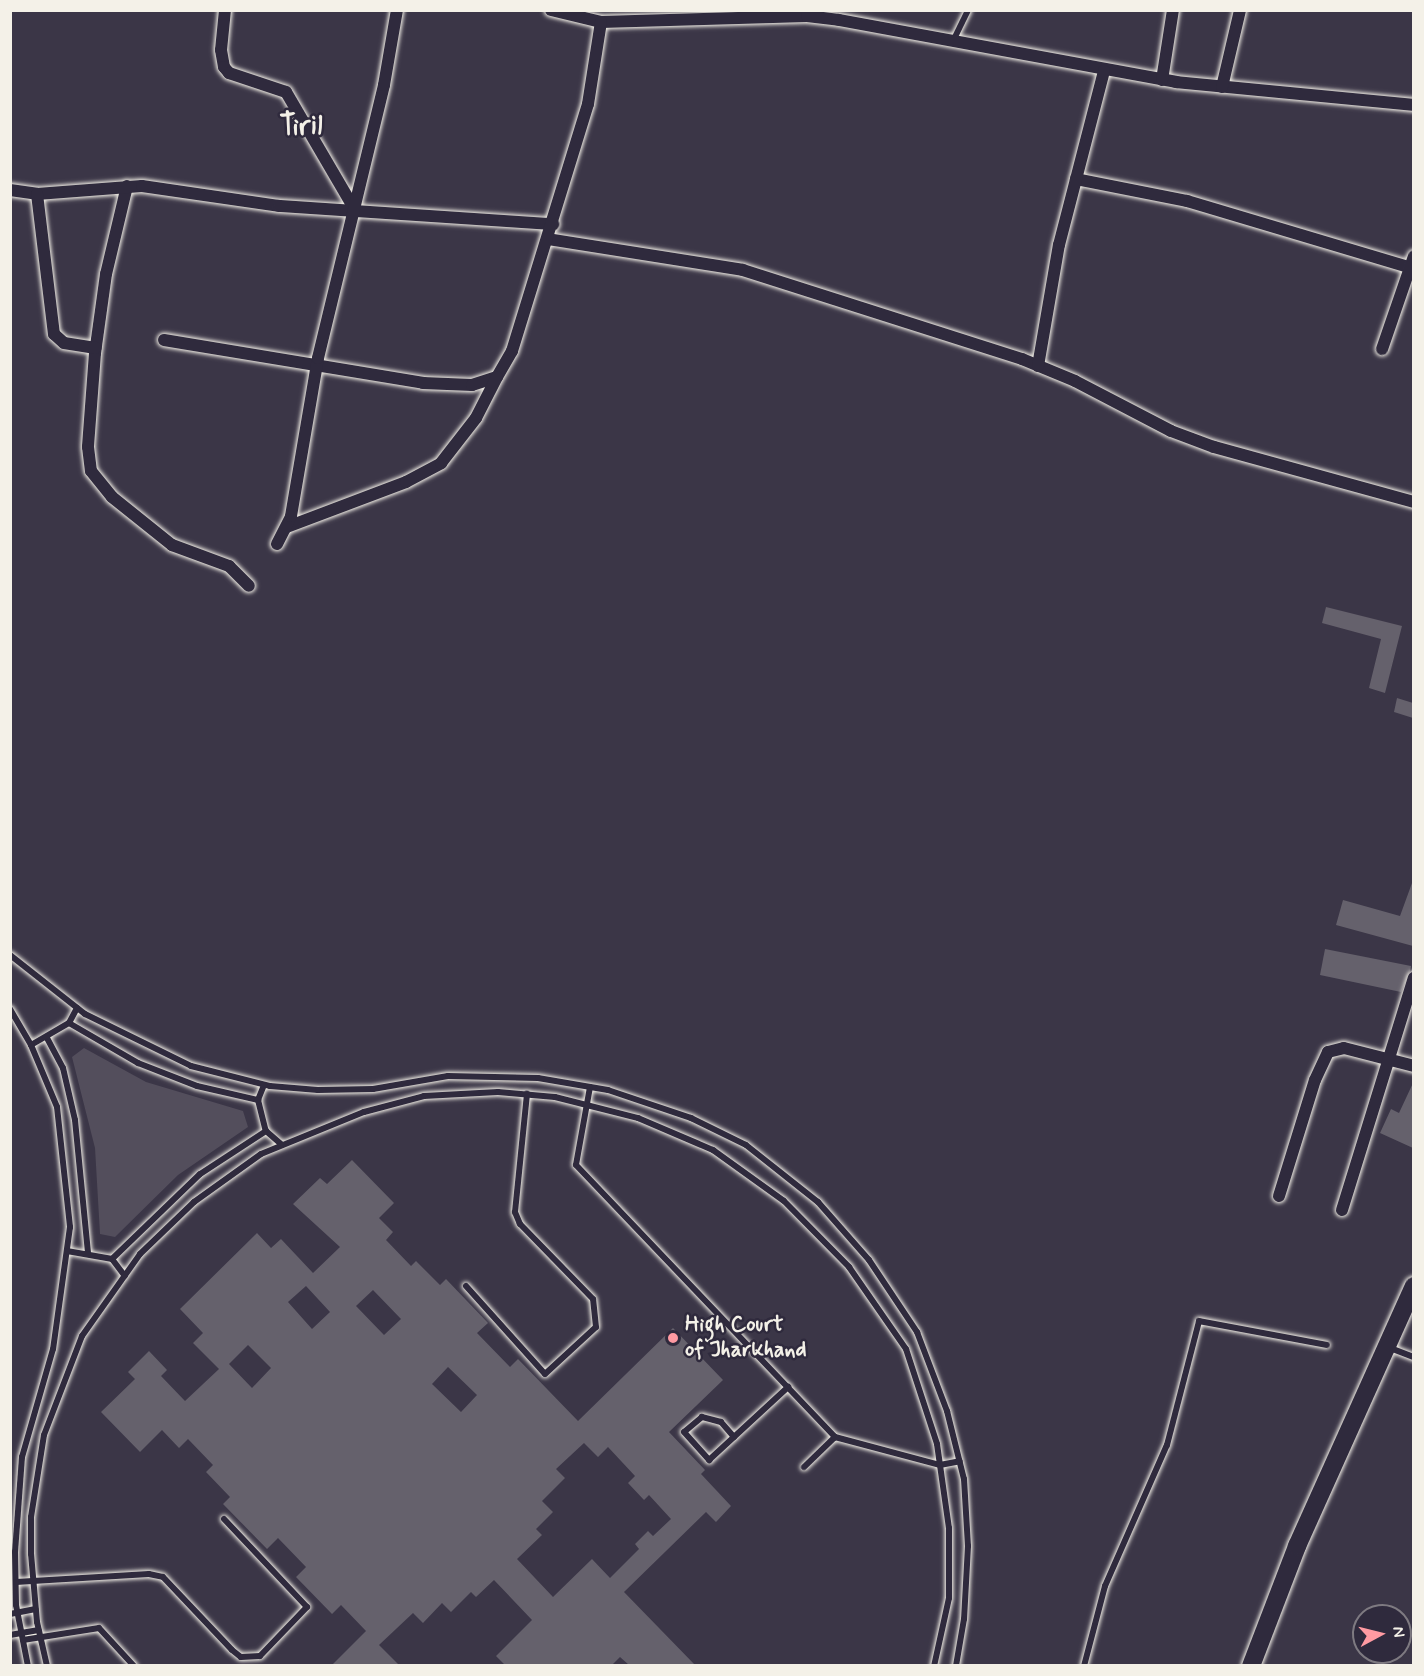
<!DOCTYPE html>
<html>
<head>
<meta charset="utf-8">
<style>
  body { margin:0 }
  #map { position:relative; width:1424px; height:1676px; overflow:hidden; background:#3b3647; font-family:Mynerve,sans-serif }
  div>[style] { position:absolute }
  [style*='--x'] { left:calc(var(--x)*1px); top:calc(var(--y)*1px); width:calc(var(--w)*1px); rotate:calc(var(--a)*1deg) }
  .green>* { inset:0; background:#534e5c }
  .building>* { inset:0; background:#65616c }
  .roads { filter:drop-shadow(0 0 2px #f4f1e8) drop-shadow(0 0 2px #f4f1e8) }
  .lane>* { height:6px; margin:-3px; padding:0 3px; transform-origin:3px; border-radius:3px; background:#2f2a3d }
  .street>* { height:12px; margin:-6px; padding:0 6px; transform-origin:6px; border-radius:6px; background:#2f2a3d }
  .secondary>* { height:18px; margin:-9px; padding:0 9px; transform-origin:9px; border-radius:9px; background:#2f2a3d }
  .dots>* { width:16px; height:16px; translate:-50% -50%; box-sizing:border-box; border:3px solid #2f2a3d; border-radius:50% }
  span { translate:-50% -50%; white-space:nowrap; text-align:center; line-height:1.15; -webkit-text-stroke:5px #2f2a3d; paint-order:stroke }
  .poi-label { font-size:22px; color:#f4f1e8; font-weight:700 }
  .left { translate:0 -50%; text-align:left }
  .district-label { font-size:28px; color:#f4f1e8; font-weight:700 }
  .frame { position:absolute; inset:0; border:12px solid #f4f1e8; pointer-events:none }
  .north { position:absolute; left:1352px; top:1604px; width:60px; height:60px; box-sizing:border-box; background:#2f2a3d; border:2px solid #7e7a81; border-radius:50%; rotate:83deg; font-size:16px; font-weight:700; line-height:24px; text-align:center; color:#f4f1e8 }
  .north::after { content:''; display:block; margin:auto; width:21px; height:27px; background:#ff9aa2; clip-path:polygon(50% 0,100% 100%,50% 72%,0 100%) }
</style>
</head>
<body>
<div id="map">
  <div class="green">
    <div style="clip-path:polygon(84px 1048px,146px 1082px,243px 1111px,248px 1127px,178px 1175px,115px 1237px,100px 1234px,95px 1148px,72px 1057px)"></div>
  </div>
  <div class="building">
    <div style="clip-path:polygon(1326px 607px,1402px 626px,1385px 693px,1369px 688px,1381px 639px,1322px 623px)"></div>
    <div style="clip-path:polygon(1397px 698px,1413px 703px,1413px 718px,1394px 712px)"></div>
    <div style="clip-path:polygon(1412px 883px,1413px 946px,1336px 925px,1343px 900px,1400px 916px)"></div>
    <div style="clip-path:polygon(1325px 949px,1411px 966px,1410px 971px,1401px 992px,1320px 975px)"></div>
    <div style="clip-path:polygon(1413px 1083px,1413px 1148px,1380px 1133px,1391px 1109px,1399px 1113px)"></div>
    <div style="clip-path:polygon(evenodd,352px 1160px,394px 1203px,379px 1218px,393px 1232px,386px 1240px,411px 1266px,416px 1261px,440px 1285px,446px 1279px,488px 1323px,477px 1333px,510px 1367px,518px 1359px,578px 1421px,673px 1328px,723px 1380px,669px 1432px,705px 1470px,701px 1474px,731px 1506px,716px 1522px,706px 1512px,624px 1592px,695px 1665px,629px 1665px,620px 1657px,612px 1665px,505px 1665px,496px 1656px,532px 1620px,494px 1580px,476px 1597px,471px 1592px,451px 1612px,442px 1603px,423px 1623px,413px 1613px,379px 1645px,399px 1665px,332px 1665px,366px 1631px,341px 1605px,332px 1614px,296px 1577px,306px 1567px,278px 1538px,267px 1549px,223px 1504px,230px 1497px,206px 1472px,213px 1465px,188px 1439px,179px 1448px,162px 1430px,140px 1452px,101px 1412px,135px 1379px,128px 1372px,149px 1351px,167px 1370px,161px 1376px,185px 1401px,219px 1369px,193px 1343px,203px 1333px,180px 1309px,257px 1233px,271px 1248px,281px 1239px,313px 1273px,340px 1247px,293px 1204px,320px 1178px,327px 1184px,352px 1160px,306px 1286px,330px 1312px,312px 1329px,288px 1302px,306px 1286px,352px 1160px,373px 1290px,401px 1319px,384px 1335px,356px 1306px,373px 1290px,352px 1160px,248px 1345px,271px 1368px,252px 1388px,229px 1364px,248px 1345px,352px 1160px,448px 1367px,477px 1395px,461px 1412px,432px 1384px,448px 1367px,352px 1160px,584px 1443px,598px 1457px,608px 1447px,635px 1476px,628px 1483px,644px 1500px,649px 1495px,671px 1519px,653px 1536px,648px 1531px,635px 1544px,639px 1549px,610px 1578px,592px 1559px,553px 1597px,517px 1559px,542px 1535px,536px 1529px,553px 1512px,542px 1501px,565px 1478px,556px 1469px,584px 1443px)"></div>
  </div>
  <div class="roads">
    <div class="lane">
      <div style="--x:953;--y:41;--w:34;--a:-64"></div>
      <div style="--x:10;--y:955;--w:95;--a:38.2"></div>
      <div style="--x:85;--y:1014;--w:118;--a:26.1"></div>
      <div style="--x:191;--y:1066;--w:81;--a:14.2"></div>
      <div style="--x:270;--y:1086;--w:48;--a:4.8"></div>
      <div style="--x:318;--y:1090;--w:55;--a:-1"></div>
      <div style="--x:373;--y:1089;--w:76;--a:-9.8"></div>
      <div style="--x:448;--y:1076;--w:90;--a:1.3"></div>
      <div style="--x:538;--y:1078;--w:71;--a:9.7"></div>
      <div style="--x:608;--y:1090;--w:88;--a:18.6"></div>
      <div style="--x:691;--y:1118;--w:61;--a:26.1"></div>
      <div style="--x:746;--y:1145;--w:92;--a:38.4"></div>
      <div style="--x:818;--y:1202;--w:77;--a:48.7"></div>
      <div style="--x:869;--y:1260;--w:87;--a:56.3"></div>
      <div style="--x:917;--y:1332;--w:85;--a:69.2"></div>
      <div style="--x:947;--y:1411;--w:70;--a:76"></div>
      <div style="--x:964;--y:1479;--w:67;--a:86.6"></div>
      <div style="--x:968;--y:1546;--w:73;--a:93.1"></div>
      <div style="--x:964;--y:1619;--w:48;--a:99.7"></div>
      <div style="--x:10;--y:1009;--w:42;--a:59.7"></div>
      <div style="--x:31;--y:1045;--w:67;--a:67.2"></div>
      <div style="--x:57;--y:1107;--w:121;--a:83.8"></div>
      <div style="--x:70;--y:1227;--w:123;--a:97.9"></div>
      <div style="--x:53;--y:1349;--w:112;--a:106"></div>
      <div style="--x:22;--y:1457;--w:95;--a:94.2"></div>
      <div style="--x:15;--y:1552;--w:53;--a:88.9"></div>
      <div style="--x:16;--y:1605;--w:62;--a:78.9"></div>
      <div style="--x:69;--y:1023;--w:80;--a:30.1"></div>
      <div style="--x:138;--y:1063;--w:63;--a:21.3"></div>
      <div style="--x:197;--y:1086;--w:63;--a:12.9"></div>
      <div style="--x:47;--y:1038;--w:34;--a:62"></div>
      <div style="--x:63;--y:1068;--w:53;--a:77"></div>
      <div style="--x:75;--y:1120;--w:133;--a:84.4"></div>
      <div style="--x:31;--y:1045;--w:44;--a:-30.1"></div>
      <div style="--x:69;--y:1023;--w:17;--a:-62"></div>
      <div style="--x:264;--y:1085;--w:16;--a:112"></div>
      <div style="--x:258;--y:1100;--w:32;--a:76"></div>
      <div style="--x:266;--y:1131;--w:21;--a:41"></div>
      <div style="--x:590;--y:1087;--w:79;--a:100.2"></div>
      <div style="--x:576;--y:1165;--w:376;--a:46.4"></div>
      <div style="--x:835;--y:1437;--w:109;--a:14.9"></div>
      <div style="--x:940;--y:1465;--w:20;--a:-11"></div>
      <div style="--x:67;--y:1251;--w:46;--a:10.1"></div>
      <div style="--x:112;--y:1259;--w:21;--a:53"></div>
      <div style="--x:112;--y:1259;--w:122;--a:-44"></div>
      <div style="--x:200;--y:1174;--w:79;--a:-33.1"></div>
      <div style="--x:466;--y:1286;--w:118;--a:48.1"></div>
      <div style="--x:545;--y:1374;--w:69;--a:-42.7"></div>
      <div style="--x:596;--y:1327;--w:28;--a:-96"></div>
      <div style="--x:593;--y:1299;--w:105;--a:-134.2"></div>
      <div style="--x:520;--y:1224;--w:13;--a:-113"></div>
      <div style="--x:515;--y:1212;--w:119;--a:-84.2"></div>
      <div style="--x:1390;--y:1348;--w:26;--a:21"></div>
      <div style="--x:734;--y:1437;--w:20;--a:-131"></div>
      <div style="--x:721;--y:1422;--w:20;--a:-165"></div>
      <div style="--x:702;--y:1417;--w:23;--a:140"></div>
      <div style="--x:684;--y:1432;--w:38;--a:48"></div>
      <div style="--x:709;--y:1460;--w:108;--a:-42.7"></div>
      <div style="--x:804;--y:1467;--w:43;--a:-44.1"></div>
      <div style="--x:16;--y:1582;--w:133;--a:-3.4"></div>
      <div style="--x:149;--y:1574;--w:14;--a:12"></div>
      <div style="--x:163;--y:1577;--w:100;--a:46.6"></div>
      <div style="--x:232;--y:1650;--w:11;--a:38"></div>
      <div style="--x:241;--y:1657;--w:19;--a:-3"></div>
      <div style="--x:260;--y:1656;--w:68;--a:-46.2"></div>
      <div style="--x:307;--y:1607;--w:121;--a:-133.3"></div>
      <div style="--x:10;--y:1614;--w:26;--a:-11"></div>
      <div style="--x:10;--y:1635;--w:29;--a:-10"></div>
      <div style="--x:23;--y:1640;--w:77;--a:-9"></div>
      <div style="--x:99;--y:1628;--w:52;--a:47.4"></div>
      <div style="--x:47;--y:1666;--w:45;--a:-102.8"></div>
      <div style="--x:37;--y:1622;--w:68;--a:-95"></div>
      <div style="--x:31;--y:1554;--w:37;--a:-90"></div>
      <div style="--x:31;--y:1517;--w:83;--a:-81"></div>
      <div style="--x:44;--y:1435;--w:106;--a:-69"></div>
      <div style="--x:82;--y:1336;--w:100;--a:-54.7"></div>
      <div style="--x:140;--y:1254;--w:75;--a:-43.9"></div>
      <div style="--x:194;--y:1202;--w:82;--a:-35.6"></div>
      <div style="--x:261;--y:1154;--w:111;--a:-22.2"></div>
      <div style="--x:364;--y:1112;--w:62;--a:-14.9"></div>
      <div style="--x:424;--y:1096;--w:74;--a:-3.1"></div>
      <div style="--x:498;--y:1092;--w:57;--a:5"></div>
      <div style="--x:555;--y:1097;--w:86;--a:14.2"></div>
      <div style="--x:638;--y:1118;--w:82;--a:23.1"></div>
      <div style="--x:713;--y:1150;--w:87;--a:35.7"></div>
      <div style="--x:784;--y:1201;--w:93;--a:45.4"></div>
      <div style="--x:849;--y:1267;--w:100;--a:55.2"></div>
      <div style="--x:906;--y:1349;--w:100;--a:71.9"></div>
      <div style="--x:937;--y:1444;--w:85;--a:81.9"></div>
      <div style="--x:949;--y:1528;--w:70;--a:90"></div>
      <div style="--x:949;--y:1598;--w:70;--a:102.4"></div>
      <div style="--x:1084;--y:1666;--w:83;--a:-75.3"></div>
      <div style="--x:1105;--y:1586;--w:154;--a:-66.3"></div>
      <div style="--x:1167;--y:1445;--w:128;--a:-75.5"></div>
      <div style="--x:1199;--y:1321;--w:130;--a:10.6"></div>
    </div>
    <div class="street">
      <div style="--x:225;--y:10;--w:40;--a:95.7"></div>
      <div style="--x:221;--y:50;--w:17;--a:80"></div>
      <div style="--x:224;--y:67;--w:8;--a:50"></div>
      <div style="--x:229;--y:73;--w:60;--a:18.4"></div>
      <div style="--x:286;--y:92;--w:131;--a:59.7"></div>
      <div style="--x:551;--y:10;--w:51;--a:13.5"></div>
      <div style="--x:601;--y:22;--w:206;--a:-1.7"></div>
      <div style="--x:807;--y:16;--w:32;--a:7"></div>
      <div style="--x:839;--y:20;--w:343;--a:10.4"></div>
      <div style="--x:1176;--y:82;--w:239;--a:5.5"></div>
      <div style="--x:1162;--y:80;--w:71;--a:-81.1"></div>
      <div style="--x:1222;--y:87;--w:79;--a:-76.8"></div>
      <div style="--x:1076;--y:179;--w:113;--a:11.2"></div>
      <div style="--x:1187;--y:201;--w:232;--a:16.6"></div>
      <div style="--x:127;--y:186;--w:90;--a:103.4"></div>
      <div style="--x:106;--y:274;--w:80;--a:97.9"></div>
      <div style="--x:95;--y:353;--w:94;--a:94.3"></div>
      <div style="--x:88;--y:447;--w:24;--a:83"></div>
      <div style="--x:91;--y:471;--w:33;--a:51"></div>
      <div style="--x:112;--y:497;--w:77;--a:38.7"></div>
      <div style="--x:172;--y:545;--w:61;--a:20.2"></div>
      <div style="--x:229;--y:566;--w:28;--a:45"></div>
      <div style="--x:10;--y:190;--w:27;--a:8"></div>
      <div style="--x:37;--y:194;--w:105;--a:-4.4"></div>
      <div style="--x:142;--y:186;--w:138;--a:8.3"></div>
      <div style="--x:279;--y:206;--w:275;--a:3.8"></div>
      <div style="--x:37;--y:194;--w:141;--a:83.1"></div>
      <div style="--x:54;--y:334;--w:13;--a:42"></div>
      <div style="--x:64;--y:343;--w:32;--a:9"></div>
      <div style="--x:548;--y:239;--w:197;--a:9"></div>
      <div style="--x:743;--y:270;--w:293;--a:17.7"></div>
      <div style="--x:1022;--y:359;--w:57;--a:22.5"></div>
      <div style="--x:1075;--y:381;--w:108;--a:27.5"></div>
      <div style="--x:1171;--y:431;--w:46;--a:20.4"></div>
      <div style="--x:1214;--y:447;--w:207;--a:15.4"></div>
      <div style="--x:164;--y:340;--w:263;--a:9.4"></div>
      <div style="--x:423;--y:383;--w:49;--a:2.3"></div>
      <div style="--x:472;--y:385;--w:26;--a:-18"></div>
      <div style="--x:497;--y:377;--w:30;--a:-60"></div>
      <div style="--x:512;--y:351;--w:258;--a:-72.9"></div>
      <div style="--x:588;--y:104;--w:83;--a:-81"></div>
      <div style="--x:1382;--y:349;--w:98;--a:-71"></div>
      <div style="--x:1038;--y:366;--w:123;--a:-80.2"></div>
      <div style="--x:1059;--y:245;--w:180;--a:-75.5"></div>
      <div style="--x:287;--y:527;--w:127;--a:-20.7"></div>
      <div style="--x:406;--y:482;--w:40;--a:-28"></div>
      <div style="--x:441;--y:463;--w:57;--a:-52.1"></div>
      <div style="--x:476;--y:418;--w:46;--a:-62.9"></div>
      <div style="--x:277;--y:544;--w:31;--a:-63"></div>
      <div style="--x:291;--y:516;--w:160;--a:-80.3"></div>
      <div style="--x:318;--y:358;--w:281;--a:-76.4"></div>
      <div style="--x:384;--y:85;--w:76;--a:-80.2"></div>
      <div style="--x:1279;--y:1196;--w:121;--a:-72.8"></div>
      <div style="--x:1315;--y:1080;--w:31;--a:-65"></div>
      <div style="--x:1328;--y:1052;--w:16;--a:-14"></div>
      <div style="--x:1344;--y:1048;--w:72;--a:14.4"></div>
      <div style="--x:1342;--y:1210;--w:243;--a:-72.8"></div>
    </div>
    <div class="secondary">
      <div style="--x:1251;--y:1666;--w:129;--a:-69"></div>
      <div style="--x:1297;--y:1546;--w:285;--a:-65.8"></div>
    </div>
  </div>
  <div class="dots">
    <div style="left:673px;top:1338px;background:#ff9aa2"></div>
  </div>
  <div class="poi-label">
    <span class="left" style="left:685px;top:1338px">High Court<br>of Jharkhand</span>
  </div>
  <div class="district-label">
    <span style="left:301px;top:127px">Tiril</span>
  </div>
  <div class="frame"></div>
  <div class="north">N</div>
</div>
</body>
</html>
